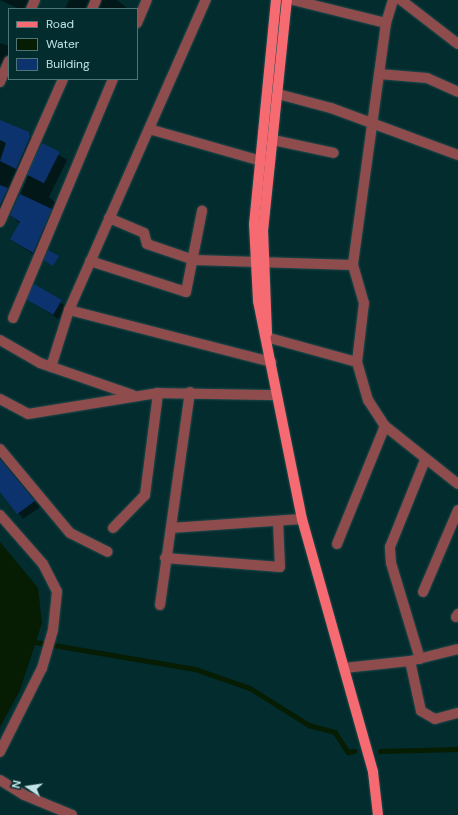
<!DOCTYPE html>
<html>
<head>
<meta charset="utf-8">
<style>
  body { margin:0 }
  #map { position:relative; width:458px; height:815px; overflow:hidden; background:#032c2e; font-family:"DM Sans",sans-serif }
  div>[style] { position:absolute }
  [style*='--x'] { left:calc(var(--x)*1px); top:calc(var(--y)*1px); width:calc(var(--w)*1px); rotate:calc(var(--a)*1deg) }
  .water>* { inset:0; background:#061c03 }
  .shadow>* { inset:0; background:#0007; transform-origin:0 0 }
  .stream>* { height:4.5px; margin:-2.25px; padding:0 2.25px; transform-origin:2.25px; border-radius:2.25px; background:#061c03 }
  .building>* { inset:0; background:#0d336f; transform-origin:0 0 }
  .roads { filter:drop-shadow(0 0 1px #21494b) drop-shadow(0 0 1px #21494b) }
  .minor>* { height:10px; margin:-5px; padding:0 5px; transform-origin:5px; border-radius:5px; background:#8f4c4d }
  .major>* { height:10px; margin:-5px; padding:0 5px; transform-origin:5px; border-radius:5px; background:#f66b72 }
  span { translate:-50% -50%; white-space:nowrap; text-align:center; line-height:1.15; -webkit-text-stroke:3.5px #032c2e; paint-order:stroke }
  .legend { position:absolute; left:8px; top:8px; width:130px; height:72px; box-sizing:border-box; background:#032c2e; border:1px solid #4f7577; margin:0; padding:5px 7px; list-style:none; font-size:12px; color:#c1e3e5 }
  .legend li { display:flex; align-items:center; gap:8px; height:20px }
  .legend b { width:20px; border:1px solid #4f7577 }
  .north { position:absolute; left:8px; top:767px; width:40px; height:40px; -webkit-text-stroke:3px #032c2e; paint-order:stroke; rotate:283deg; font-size:11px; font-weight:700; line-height:16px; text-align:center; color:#c1e3e5 }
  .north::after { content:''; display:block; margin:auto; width:14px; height:18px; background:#c1e3e5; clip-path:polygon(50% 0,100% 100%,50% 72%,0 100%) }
</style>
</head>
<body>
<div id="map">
  <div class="water">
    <div style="clip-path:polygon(0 542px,38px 588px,42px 623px,20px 690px,0 727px)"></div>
  </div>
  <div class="shadow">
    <div style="clip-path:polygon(0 0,34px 0,31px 9px,19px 9px)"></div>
    <div style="clip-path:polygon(69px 0,98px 0,93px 9px,65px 9px)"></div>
    <div style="clip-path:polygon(101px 0,117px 0,127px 8px,98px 9px)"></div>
    <div style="clip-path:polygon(0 43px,9px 46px,7px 68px,0 64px)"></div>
    <div style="clip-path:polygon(0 121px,34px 139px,0 223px)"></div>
    <div style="clip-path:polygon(42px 144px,67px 160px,49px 197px,62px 208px,41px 260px,11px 239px,20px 224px,11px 215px)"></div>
    <div style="left:35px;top:286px;width:38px;height:15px;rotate:33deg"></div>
    <div style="clip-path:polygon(0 456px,40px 507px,23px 519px,0 490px)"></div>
  </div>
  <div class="stream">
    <div style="--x:30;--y:641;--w:167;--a:9.6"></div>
    <div style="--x:195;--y:669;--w:58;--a:19.1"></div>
    <div style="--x:250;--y:688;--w:70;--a:32.1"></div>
    <div style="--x:309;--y:725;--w:27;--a:15"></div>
    <div style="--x:335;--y:732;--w:24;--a:57"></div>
    <div style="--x:348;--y:752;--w:6;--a:-9"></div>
    <div style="--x:380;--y:751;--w:78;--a:-1.5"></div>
  </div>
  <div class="building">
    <div style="clip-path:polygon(0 120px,29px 132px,30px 137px,16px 169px,0 161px,6px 143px,0 140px)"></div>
    <div style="left:42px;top:143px;width:20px;height:35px;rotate:27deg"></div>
    <div style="clip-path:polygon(0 185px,8px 188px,0 205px)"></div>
    <div style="clip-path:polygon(20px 194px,52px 209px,33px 253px,10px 239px,20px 222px,10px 215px)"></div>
    <div style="clip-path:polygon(48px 250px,59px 256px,53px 266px,44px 260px)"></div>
    <div style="left:34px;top:284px;width:32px;height:17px;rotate:30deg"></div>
    <div style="clip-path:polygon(0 459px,35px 501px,17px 514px,0 492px)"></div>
  </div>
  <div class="roads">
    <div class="minor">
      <div style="--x:293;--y:0;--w:96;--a:13.9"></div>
      <div style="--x:393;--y:0;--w:24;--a:107"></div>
      <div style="--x:386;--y:23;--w:244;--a:97.8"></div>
      <div style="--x:353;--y:265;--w:40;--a:74"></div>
      <div style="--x:364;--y:303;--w:59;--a:96.8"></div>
      <div style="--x:357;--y:362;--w:40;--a:74"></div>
      <div style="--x:368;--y:400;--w:31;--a:57"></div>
      <div style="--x:385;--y:426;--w:93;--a:38.5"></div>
      <div style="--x:401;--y:0;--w:72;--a:37.7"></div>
      <div style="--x:31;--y:9;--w:10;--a:-66"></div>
      <div style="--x:92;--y:9;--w:10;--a:-66"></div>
      <div style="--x:137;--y:23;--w:25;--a:-67"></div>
      <div style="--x:379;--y:74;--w:48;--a:4.8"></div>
      <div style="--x:427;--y:78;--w:34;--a:24"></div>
      <div style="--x:0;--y:82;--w:23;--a:-67"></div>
      <div style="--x:278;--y:94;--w:55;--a:14.8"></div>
      <div style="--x:331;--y:108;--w:135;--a:20.3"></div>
      <div style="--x:149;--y:129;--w:124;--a:15.9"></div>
      <div style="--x:273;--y:140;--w:62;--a:12"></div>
      <div style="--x:109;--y:218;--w:38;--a:23"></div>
      <div style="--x:144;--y:233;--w:11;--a:75"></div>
      <div style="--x:147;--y:244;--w:50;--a:18.8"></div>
      <div style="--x:194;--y:260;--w:159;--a:1.8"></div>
      <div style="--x:0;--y:222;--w:156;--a:-66.2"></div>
      <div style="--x:90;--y:261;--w:101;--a:17.9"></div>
      <div style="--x:186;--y:292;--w:83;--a:-78.8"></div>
      <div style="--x:69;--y:310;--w:209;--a:14.4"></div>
      <div style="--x:13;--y:318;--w:259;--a:-67.3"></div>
      <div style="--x:266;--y:337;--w:94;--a:15.4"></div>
      <div style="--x:0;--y:340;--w:46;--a:29.9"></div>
      <div style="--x:40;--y:363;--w:98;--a:19"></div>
      <div style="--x:51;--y:367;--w:60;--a:-72.5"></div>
      <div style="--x:69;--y:310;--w:339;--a:-66.2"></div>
      <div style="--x:0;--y:399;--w:32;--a:28"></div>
      <div style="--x:28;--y:414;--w:132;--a:-9.2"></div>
      <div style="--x:158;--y:393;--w:118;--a:1"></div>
      <div style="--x:0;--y:449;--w:109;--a:50.2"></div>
      <div style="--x:70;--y:533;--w:42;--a:26.6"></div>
      <div style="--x:0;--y:515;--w:65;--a:48.7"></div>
      <div style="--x:43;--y:564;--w:31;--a:63"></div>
      <div style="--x:57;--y:592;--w:38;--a:96"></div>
      <div style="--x:53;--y:630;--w:40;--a:106"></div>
      <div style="--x:42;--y:668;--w:94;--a:116.6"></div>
      <div style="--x:113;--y:528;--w:46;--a:-45.9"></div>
      <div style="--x:145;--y:495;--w:103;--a:-82.7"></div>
      <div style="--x:171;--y:528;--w:131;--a:-3.9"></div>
      <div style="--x:337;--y:544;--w:127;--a:-67.9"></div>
      <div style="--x:165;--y:558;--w:115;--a:4.5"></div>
      <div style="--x:280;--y:567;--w:46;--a:-92.5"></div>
      <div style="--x:423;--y:592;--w:89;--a:-66.9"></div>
      <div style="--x:160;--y:605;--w:215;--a:-82"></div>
      <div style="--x:456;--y:617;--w:4;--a:-56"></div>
      <div style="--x:420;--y:659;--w:100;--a:-106.8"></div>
      <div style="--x:391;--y:563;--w:16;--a:-94"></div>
      <div style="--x:390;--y:547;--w:94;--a:-68.1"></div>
      <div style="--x:410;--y:661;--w:51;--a:77.6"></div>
      <div style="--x:421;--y:711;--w:16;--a:30"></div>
      <div style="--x:435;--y:719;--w:24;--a:-15"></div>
      <div style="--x:344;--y:668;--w:66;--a:-6.1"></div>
      <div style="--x:410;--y:661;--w:49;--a:-14"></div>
      <div style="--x:0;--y:780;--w:28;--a:32"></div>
      <div style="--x:24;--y:795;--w:52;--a:22.6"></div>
    </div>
    <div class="major">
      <div style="--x:276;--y:0;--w:225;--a:95.6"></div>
      <div style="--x:254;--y:224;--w:77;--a:87"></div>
      <div style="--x:258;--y:301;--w:222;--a:78.6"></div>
      <div style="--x:302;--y:519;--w:263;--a:74.3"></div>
      <div style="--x:373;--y:772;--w:43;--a:83.4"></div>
      <div style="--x:267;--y:333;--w:102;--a:-92.2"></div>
      <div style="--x:263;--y:231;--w:232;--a:-84.1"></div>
    </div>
  </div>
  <ul class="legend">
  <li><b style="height:5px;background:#f66b72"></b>Road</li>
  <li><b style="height:11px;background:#061c03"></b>Water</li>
  <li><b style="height:11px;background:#0d336f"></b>Building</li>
  </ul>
  <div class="north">N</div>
</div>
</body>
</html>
